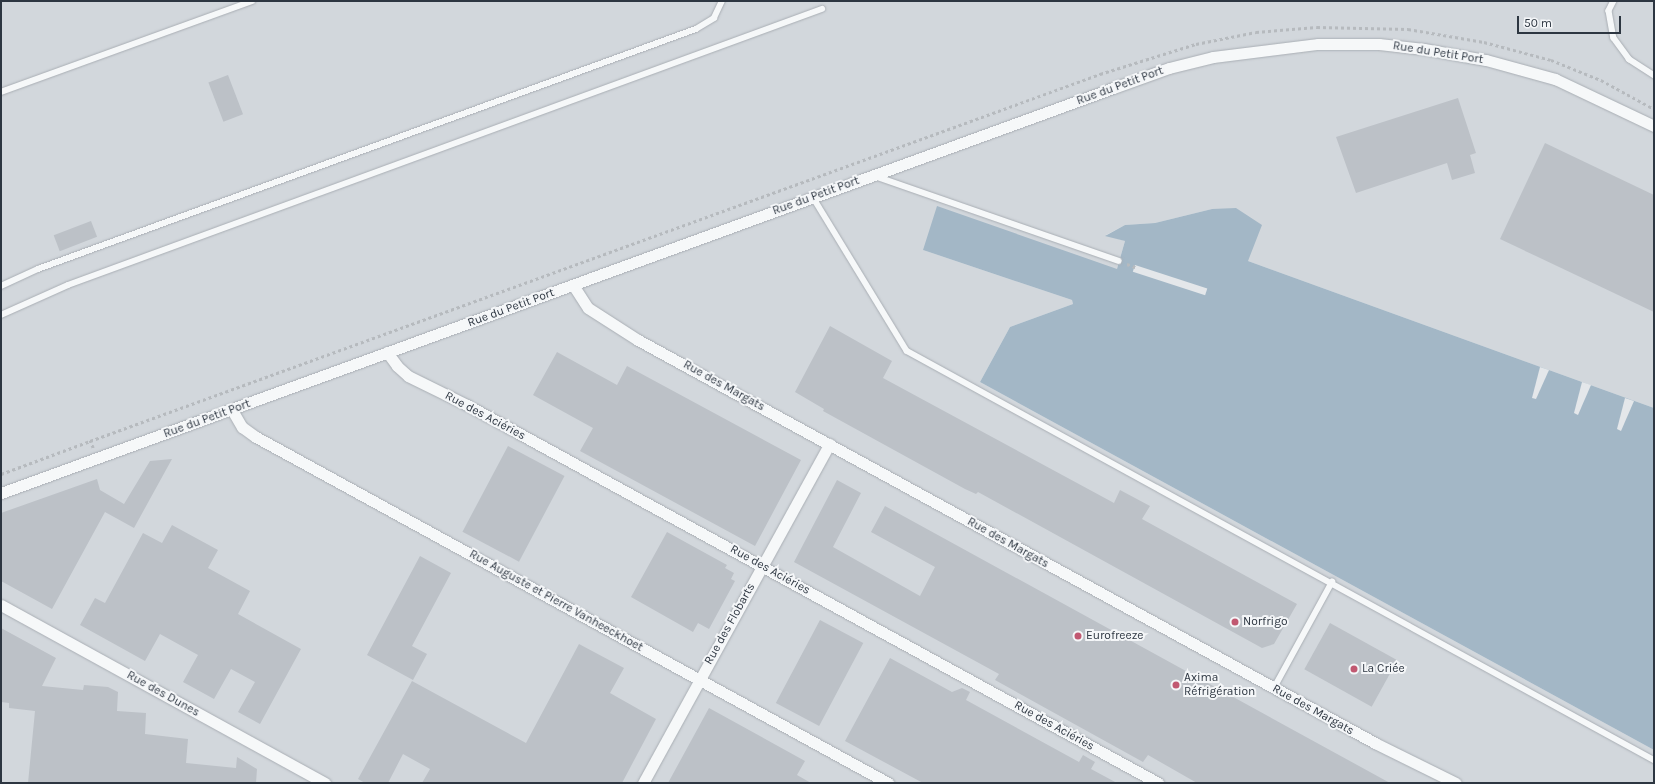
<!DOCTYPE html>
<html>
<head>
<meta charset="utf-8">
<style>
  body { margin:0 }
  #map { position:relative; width:1655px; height:784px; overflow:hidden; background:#e4e7ea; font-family:Karla,sans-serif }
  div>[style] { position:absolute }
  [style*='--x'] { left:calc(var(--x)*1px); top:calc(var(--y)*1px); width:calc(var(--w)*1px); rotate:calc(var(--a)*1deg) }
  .built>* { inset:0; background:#d2d7dc }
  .water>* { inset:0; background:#a3b7c6 }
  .pier>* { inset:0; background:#e4e7ea; transform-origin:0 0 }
  .building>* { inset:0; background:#bcc1c7; transform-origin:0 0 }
  .path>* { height:2.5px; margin-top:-1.25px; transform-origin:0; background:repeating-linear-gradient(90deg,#b6babe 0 3px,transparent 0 6px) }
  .roads { filter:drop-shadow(0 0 1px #a9aeb4) drop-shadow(0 0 1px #a9aeb4) }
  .service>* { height:5.5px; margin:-2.75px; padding:0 2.75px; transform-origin:2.75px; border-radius:2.75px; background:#f6f8f9 }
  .minor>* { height:11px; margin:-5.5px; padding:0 5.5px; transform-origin:5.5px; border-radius:5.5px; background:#f6f8f9 }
  .dots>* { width:11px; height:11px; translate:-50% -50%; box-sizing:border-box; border:2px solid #f4f6f8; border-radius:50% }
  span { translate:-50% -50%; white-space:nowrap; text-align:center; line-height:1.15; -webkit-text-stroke:4px #f4f6f8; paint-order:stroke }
  .street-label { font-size:12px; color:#2d3641 }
  .poi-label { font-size:12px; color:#2d3641 }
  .left { translate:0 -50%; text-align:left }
  .frame { position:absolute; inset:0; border:2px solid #2d3641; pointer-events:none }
  .scale { position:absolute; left:1517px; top:16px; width:104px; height:18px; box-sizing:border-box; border:2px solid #2d3641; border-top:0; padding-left:5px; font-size:12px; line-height:14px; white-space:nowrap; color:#2d3641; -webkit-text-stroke:3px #f4f6f8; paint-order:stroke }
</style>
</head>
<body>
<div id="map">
  <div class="built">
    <div style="clip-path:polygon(1px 1px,1654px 1px,1654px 408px,1248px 261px,1212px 209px,1155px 223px,1125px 225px,1106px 235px,1125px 241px,1117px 269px,923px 250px,1072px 300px,1073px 304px,1010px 327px,980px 382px,1654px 750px,1654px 783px,1px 783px)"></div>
  </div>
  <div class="water">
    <div style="clip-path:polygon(937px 206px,1117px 269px,1125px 241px,1105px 236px,1125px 225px,1155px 223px,1212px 209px,1236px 208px,1262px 225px,1248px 261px,1654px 408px,1654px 750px,980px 382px,1010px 327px,1073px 304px,1072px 300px,923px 250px)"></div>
  </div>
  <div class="pier">
    <div style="left:1135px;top:265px;width:76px;height:7px;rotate:18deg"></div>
    <div style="clip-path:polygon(1540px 367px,1549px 370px,1536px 399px,1532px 398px)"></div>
    <div style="clip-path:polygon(1582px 382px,1591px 385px,1578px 415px,1574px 413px)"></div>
    <div style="clip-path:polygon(1625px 398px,1634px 401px,1621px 431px,1617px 429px)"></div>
  </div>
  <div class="building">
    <div style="left:228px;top:75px;width:42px;height:21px;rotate:69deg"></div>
    <div style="clip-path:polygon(1458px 98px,1476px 153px,1470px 155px,1475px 173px,1452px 180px,1447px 163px,1356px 193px,1336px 137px)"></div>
    <div style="clip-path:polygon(1545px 143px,1654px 195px,1654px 312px,1500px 239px)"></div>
    <div style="left:91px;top:221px;width:17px;height:40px;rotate:69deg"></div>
    <div style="clip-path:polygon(830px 326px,892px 361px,883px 378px,1114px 503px,1120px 490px,1150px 506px,1142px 519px,1297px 604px,1274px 644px,1262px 648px,978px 492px,976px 494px,965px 489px,823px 411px,824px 409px,795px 392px)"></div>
    <div style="clip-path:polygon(557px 352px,617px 385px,627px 366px,801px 460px,755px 546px,580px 451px,593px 428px,533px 395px)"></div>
    <div style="left:508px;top:446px;width:64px;height:97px;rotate:28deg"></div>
    <div style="clip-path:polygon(172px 459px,134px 528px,105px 512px,52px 609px,1px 581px,1px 513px,97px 479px,100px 490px,124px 504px,150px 461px)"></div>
    <div style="clip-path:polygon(837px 480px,861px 493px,833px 547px,920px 596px,935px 567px,871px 532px,885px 506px,1390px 783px,1197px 783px,1148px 755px,1143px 762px,995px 680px,999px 674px,794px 562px)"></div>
    <div style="clip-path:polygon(172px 525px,218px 550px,208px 568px,250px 591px,238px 614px,301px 649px,260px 724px,238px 712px,255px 682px,231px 669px,214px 699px,183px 682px,198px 655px,160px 634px,145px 661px,80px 625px,95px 598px,105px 603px,143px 533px,162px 543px)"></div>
    <div style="clip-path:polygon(667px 532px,727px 565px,725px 568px,734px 573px,731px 579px,735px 581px,709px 629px,698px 623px,693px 632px,631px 597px)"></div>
    <div style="clip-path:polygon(420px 556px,451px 573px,412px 646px,427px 654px,413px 680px,367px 655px)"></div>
    <div style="left:820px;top:620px;width:49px;height:94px;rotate:28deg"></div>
    <div style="left:1330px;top:623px;width:77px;height:53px;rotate:29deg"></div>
    <div style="clip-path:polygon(1px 628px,56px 658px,42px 686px,83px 690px,84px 685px,108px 687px,118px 692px,117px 711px,146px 713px,145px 734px,188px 739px,186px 763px,236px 768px,237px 757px,257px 769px,256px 783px,28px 783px,35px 711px,9px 708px,9px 703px,1px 702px)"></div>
    <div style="clip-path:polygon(579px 644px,624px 668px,610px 693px,656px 719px,622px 783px,422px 783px,430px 769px,403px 754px,388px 783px,365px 783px,358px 779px,412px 681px,526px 743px)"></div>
    <div style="clip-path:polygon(890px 658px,952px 692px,962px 688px,970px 692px,966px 700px,1079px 762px,1083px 755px,1095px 762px,1091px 769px,1117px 783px,923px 783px,845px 741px)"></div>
    <div style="clip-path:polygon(709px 708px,805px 761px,797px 775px,811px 783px,668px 783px)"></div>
  </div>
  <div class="path">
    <div style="--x:1127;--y:264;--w:9;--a:21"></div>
    <div style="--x:93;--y:448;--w:8;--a:-113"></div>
    <div style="--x:90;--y:441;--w:1075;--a:-19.97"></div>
    <div style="--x:1100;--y:74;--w:101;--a:-17.4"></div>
    <div style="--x:1196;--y:44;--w:61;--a:-11.3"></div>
    <div style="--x:1256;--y:32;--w:61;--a:-4.7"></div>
    <div style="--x:1317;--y:27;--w:91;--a:1.3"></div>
    <div style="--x:1408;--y:29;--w:77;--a:9.7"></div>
    <div style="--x:1484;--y:42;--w:69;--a:15"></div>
    <div style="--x:1551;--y:60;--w:54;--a:21.8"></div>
    <div style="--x:1601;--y:80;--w:60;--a:28.7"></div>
    <div style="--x:1;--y:474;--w:95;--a:-20.3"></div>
  </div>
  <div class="roads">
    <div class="service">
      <div style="--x:1614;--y:1;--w:11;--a:117"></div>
      <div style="--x:1609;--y:11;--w:27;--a:80"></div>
      <div style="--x:1614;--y:38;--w:26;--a:54"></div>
      <div style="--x:1629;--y:59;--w:30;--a:33"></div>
      <div style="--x:1;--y:92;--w:267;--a:-19.9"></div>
      <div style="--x:875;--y:176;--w:258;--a:19.2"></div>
      <div style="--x:813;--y:197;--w:180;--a:58.6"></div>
      <div style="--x:907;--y:351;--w:852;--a:28.7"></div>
      <div style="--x:1;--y:286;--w:41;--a:-24.7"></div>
      <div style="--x:38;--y:269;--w:700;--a:-20.04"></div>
      <div style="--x:696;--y:29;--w:21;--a:-31"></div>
      <div style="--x:714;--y:18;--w:19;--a:-65"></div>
      <div style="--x:1;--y:315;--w:73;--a:-24.1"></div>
      <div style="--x:68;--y:285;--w:803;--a:-20.11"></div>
      <div style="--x:1274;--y:688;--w:121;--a:-61.3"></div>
    </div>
    <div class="minor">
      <div style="--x:573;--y:285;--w:27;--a:57"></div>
      <div style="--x:588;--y:308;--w:59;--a:32.6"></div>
      <div style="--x:638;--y:340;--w:840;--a:28.67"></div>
      <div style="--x:1375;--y:743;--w:90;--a:26.3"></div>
      <div style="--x:387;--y:352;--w:17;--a:54"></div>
      <div style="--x:397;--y:366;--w:15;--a:42"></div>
      <div style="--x:408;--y:376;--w:66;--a:26.2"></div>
      <div style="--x:467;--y:405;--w:788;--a:28.68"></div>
      <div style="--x:232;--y:410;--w:20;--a:60"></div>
      <div style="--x:242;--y:427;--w:17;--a:36"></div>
      <div style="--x:256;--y:437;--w:721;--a:28.7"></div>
      <div style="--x:1;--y:493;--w:1183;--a:-20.01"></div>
      <div style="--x:1113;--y:88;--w:59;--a:-19.7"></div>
      <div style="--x:1169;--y:68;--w:45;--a:-14"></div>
      <div style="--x:1213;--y:57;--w:106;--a:-7.1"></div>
      <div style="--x:1318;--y:44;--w:61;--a:0"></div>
      <div style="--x:1379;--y:44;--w:45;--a:6.3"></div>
      <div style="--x:1424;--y:49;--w:63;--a:10.1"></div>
      <div style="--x:1486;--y:60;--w:72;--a:15.4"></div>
      <div style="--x:1555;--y:79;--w:110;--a:25.4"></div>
      <div style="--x:1;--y:605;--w:370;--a:28.8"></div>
      <div style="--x:643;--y:783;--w:387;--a:-61.2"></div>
    </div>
  </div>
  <div class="dots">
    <div style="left:1235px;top:622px;background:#c15871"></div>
    <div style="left:1078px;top:636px;background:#c15871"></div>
    <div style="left:1354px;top:669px;background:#c15871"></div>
    <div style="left:1176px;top:685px;background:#c15871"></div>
  </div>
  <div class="street-label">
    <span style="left:1438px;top:53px;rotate:9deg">Rue du Petit Port</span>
    <span style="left:1120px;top:86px;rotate:-20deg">Rue du Petit Port</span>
    <span style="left:816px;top:196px;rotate:-20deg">Rue du Petit Port</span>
    <span style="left:511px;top:308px;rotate:-20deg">Rue du Petit Port</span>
    <span style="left:724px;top:386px;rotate:29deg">Rue des Margats</span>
    <span style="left:485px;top:416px;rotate:28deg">Rue des Aciéries</span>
    <span style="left:207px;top:419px;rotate:-20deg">Rue du Petit Port</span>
    <span style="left:1008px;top:543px;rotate:29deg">Rue des Margats</span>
    <span style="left:770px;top:570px;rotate:29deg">Rue des Aciéries</span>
    <span style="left:556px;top:601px;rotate:29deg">Rue Auguste et Pierre Vanheeckhoet</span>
    <span style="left:730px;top:624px;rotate:-61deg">Rue des Flobarts</span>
    <span style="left:163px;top:694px;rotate:29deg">Rue des Dunes</span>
    <span style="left:1313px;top:710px;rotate:29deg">Rue des Margats</span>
    <span style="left:1054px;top:726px;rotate:29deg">Rue des Aciéries</span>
  </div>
  <div class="poi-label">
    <span class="left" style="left:1243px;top:622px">Norfrigo</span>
    <span class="left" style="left:1086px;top:636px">Eurofreeze</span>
    <span class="left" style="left:1362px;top:669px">La Criée</span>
    <span class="left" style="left:1184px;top:685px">Axima<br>Réfrigération</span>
  </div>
  <div class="frame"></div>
  <div class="scale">50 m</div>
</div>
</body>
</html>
